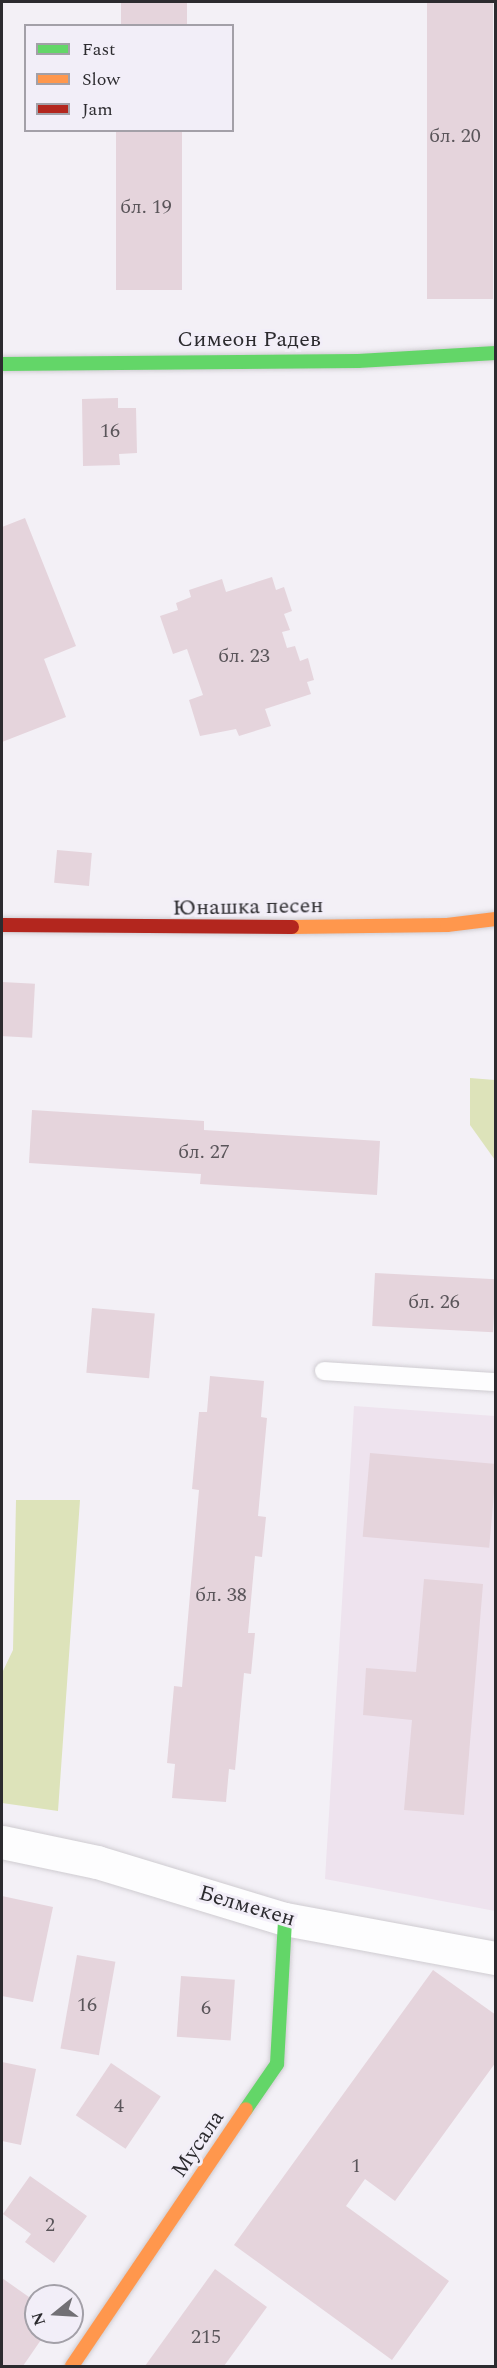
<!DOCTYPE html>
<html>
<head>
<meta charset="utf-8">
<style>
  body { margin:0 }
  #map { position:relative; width:497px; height:2368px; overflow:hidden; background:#f3f0f6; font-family:Spectral,serif }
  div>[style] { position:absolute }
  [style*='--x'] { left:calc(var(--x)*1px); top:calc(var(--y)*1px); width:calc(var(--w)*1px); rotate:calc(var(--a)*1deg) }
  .education>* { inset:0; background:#eee3ee }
  .green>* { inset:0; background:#dde3ba }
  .building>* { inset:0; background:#e5d4dc; transform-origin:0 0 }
  .roads { filter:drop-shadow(0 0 2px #cfccd1) drop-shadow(0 0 2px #cfccd1) }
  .lane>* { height:18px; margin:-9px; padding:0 9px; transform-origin:9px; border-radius:9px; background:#fdfdfe }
  .street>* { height:33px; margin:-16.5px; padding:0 16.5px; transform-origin:16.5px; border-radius:16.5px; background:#fdfdfe }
  .fast>* { height:14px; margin:-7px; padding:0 7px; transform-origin:7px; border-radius:7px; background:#63d668 }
  .slow>* { height:14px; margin:-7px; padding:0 7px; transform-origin:7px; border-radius:7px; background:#ff974d }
  .jam>* { height:14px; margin:-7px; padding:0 7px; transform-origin:7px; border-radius:7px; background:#b3261e }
  span { translate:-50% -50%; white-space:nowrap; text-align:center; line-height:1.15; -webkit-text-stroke:6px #f2eef8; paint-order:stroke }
  .number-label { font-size:20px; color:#5a555a }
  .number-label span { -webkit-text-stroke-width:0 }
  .street-label { font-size:22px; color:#2c2b2f }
  .frame { position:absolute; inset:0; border:3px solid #2c2b2f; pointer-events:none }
  .legend { position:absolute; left:24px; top:24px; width:210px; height:108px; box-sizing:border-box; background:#f2eef8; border:2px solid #a3a0a8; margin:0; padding:8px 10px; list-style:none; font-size:18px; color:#2c2b2f }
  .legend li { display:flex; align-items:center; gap:12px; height:30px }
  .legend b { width:30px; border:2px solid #a3a0a8 }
  .north { position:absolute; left:24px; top:2284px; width:60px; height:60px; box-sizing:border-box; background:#f2eef8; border:2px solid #a3a0a8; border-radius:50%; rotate:252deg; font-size:16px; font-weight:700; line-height:24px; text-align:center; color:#2c2b2f }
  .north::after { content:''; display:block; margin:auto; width:21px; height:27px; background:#727075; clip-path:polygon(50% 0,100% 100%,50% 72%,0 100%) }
</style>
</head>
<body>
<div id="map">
  <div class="education">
    <div style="clip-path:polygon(354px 1406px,495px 1416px,495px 1911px,325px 1879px)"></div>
  </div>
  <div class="green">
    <div style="clip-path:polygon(470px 1078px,495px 1080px,495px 1160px,470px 1125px)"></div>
    <div style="clip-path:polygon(16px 1500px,80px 1500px,58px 1811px,2px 1803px,2px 1673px,13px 1650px)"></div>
  </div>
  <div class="building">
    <div style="left:121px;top:2px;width:66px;height:24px"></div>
    <div style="left:427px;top:2px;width:66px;height:297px"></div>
    <div style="left:116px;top:130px;width:66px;height:160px"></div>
    <div style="clip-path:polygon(118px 398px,118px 408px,136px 408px,137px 453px,119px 454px,120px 465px,83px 466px,82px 399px)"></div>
    <div style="clip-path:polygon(25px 518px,76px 646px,44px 659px,66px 717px,2px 742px,2px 527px)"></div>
    <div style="clip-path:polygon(272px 577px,276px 590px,284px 587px,292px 611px,284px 614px,290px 630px,282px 632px,287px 648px,295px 646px,300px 661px,308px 658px,314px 680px,307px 682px,311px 694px,265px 709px,271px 726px,239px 736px,236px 729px,200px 736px,189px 700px,203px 695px,187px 649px,173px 654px,160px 616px,178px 610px,176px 603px,191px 597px,189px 590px,222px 579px,226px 592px)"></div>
    <div style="left:57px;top:850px;width:35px;height:33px;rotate:5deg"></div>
    <div style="left:2px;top:982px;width:33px;height:54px;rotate:3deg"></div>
    <div style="clip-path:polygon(32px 1110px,204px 1121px,204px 1130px,380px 1141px,377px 1195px,200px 1184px,201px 1174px,29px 1163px)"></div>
    <div style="left:375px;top:1273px;width:121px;height:53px;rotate:3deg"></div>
    <div style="left:92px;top:1308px;width:63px;height:65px;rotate:5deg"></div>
    <div style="clip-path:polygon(210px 1376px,264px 1381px,261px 1417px,267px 1418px,258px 1516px,266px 1517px,262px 1557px,255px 1556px,248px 1633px,255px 1633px,251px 1674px,244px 1673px,235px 1770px,229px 1769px,226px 1802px,172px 1798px,175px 1764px,167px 1763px,174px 1686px,182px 1687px,199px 1490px,192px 1489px,199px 1412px,207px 1412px)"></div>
    <div style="left:370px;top:1453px;width:127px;height:84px;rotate:5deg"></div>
    <div style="clip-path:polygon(424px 1579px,483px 1584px,464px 1815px,404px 1810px,412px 1720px,363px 1715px,366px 1668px,416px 1672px)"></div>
    <div style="clip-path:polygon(2px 1896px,53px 1907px,33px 2002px,2px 1996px)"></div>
    <div style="left:77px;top:1955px;width:39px;height:95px;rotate:10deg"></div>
    <div style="clip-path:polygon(433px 1970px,496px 2015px,496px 2062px,395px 2201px,365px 2179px,346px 2206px,449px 2281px,392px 2360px,234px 2245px)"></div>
    <div style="left:181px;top:1976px;width:54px;height:61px;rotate:4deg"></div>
    <div style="clip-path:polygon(2px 2062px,36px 2069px,21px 2145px,2px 2141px)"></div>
    <div style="left:111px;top:2063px;width:60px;height:63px;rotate:34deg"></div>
    <div style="clip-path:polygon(30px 2176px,87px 2216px,54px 2263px,25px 2242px,31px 2234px,3px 2214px)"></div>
    <div style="clip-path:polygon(215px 2269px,267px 2307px,224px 2366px,145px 2366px)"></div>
    <div style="clip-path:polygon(2px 2278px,36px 2302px,36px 2332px,45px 2334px,23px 2366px,2px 2366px)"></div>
  </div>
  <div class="roads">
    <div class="lane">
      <div style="--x:324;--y:1371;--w:172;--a:3.7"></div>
    </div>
    <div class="street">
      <div style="--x:2;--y:1842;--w:97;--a:11.9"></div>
      <div style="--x:97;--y:1862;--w:196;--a:16.9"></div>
      <div style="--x:285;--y:1919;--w:215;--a:10.5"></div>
    </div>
    <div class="fast">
      <div style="--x:2;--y:364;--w:356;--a:-0.5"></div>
      <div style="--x:358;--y:361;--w:138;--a:-3.3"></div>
      <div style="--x:246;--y:2109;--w:55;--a:-55.4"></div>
      <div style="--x:277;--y:2064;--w:145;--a:-86.8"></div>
    </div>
    <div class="slow">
      <div style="--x:292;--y:927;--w:155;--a:-0.7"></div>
      <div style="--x:447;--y:925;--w:49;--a:-7"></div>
      <div style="--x:72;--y:2366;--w:310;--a:-55.9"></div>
    </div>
    <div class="jam">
      <div style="--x:2;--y:925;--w:290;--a:0.4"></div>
    </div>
  </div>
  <div class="number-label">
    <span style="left:455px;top:136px">бл. 20</span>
    <span style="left:146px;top:207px">бл. 19</span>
    <span style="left:110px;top:431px">16</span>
    <span style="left:244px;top:656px">бл. 23</span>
    <span style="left:204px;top:1152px">бл. 27</span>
    <span style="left:434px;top:1302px">бл. 26</span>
    <span style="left:221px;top:1595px">бл. 38</span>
    <span style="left:87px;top:2005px">16</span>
    <span style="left:206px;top:2008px">6</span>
    <span style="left:119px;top:2106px">4</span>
    <span style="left:356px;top:2166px">1</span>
    <span style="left:50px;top:2225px">2</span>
    <span style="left:206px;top:2337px">215</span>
  </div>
  <div class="street-label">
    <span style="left:249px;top:340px">Симеон Радев</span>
    <span style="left:248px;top:907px;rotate:-1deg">Юнашка песен</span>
    <span style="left:247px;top:1906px;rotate:16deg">Белмекен</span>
    <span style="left:198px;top:2144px;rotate:-56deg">Мусала</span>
  </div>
  <div class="frame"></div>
  <ul class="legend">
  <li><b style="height:8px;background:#63d668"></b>Fast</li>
  <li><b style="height:8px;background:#ff974d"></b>Slow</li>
  <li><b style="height:8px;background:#b3261e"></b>Jam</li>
  </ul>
  <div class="north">N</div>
</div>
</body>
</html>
